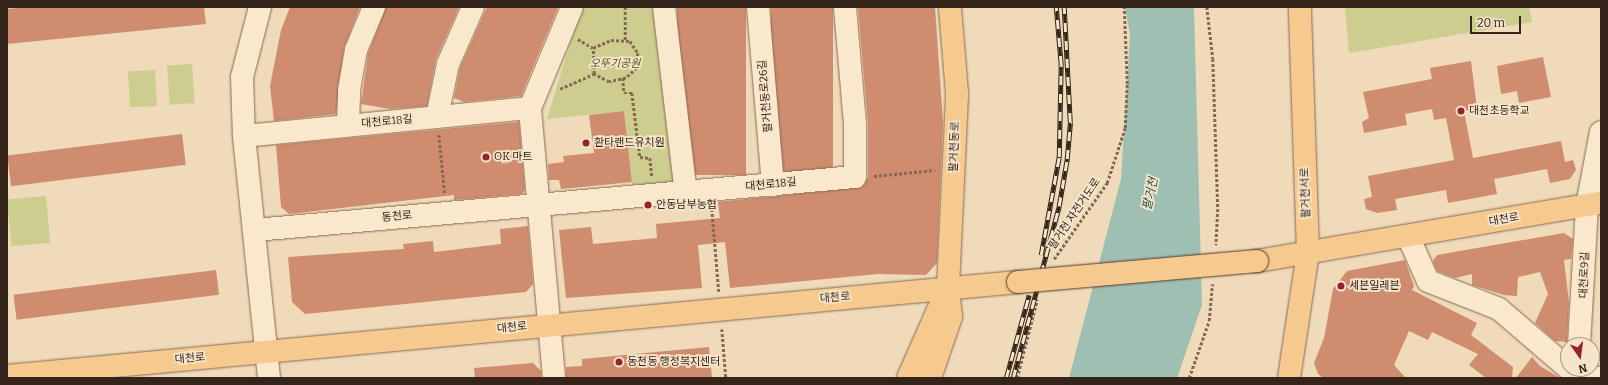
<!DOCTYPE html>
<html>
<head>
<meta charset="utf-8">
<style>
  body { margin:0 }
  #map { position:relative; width:1608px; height:385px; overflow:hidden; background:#efdaba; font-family:Bitter,"Noto Sans KR",serif }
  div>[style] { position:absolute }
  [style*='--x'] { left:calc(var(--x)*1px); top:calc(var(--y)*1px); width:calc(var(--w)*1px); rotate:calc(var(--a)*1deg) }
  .green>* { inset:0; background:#cccd8e; transform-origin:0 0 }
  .water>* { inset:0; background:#9fbfb2 }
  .building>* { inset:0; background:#cf8c6e; transform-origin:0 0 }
  .path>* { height:2.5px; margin-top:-1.25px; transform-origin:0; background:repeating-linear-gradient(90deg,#866954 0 3px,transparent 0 5px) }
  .roads { filter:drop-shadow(0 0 1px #866954) drop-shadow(0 0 1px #866954) }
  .minor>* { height:22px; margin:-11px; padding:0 11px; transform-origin:11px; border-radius:11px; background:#fae8cd }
  .major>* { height:22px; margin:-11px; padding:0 11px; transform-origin:11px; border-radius:11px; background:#f6ca8e }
  .rail>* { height:4.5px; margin-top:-2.25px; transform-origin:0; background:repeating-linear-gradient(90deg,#f6e5ca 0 9px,#34241a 0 18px); box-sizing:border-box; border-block:1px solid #34241a }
  .bridges { filter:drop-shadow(0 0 1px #533829) drop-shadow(0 0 1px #533829) }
  .major-bridge>* { height:22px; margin:-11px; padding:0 11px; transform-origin:11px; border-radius:11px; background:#f6ca8e }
  .dots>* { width:11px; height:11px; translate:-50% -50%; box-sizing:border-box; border:2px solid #f6e5ca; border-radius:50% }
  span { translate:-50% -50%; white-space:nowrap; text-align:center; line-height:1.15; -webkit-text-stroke:3.5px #f6e5ca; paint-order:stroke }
  .park-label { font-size:11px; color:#4a521f; font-style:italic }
  .street-label { font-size:11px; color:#34241a }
  .poi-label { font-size:11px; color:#34241a }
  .left { translate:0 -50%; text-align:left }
  .water-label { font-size:12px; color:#28554d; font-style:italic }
  .frame { position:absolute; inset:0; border:8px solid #34241a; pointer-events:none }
  .north { position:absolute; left:1560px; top:337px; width:40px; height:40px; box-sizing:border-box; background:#f6e5ca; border:1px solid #a89884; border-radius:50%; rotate:166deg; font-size:11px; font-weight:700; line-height:16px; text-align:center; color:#34241a }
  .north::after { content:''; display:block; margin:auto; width:14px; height:18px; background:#97222f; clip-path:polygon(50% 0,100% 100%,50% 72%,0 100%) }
  .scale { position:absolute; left:1470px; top:16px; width:51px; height:18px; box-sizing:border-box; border:2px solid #34241a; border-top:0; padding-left:5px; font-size:12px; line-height:14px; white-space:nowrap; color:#34241a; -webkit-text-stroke:3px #f6e5ca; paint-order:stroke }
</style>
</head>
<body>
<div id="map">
  <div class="green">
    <div style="clip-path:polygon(581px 7px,657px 7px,676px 185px,633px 189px,624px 111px,547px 119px)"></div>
    <div style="clip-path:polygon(1345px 7px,1529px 7px,1532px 22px,1349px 53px)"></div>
    <div style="left:192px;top:64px;width:39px;height:25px;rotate:86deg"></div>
    <div style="left:155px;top:70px;width:36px;height:27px;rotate:87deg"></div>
    <div style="left:46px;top:196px;width:47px;height:39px;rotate:85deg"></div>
  </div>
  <div class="water">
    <div style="clip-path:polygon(1125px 7px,1194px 7px,1202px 305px,1177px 378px,1069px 378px,1121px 179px,1130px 35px)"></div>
  </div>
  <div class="building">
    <div style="clip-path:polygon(27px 7px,204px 7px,206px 24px,7px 44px,7px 9px)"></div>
    <div style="clip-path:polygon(290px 7px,360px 7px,344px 48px,336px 114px,274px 121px,270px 86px,281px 30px)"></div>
    <div style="clip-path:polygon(386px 7px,459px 7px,436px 59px,427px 106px,390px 109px,361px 104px,368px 54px)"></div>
    <div style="clip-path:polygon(487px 7px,558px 7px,521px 96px,464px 102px,454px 98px,460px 68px)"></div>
    <div style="left:677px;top:7px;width:69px;height:168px"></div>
    <div style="left:771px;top:7px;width:62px;height:165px"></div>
    <div style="clip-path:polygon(858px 7px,935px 7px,943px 122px,937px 263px,926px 275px,878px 274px,730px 288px,725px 242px,698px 245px,702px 288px,566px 298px,559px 230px,591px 227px,593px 244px,657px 238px,656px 224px,720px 218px,718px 202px,862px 187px,868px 177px,868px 124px)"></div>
    <div style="clip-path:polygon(1543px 57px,1551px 97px,1519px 103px,1517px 91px,1501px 94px,1497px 66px)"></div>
    <div style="clip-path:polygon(1471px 61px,1477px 109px,1464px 111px,1473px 158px,1561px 141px,1565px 162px,1573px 160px,1576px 170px,1570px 179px,1550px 183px,1547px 169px,1494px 179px,1497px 194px,1448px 203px,1446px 190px,1395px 199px,1397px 210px,1377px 213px,1366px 209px,1364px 199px,1372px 197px,1368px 176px,1454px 160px,1446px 118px,1434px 120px,1432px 109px,1405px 114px,1407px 125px,1364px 133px,1362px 122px,1369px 118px,1363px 92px,1432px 79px,1430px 68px)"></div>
    <div style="clip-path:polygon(624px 111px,632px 182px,561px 189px,559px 180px,549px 180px,548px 164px,564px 162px,563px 156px,594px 153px,589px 115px)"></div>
    <div style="clip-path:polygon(519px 122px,525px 190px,522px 194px,454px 200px,454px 195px,289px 214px,281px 207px,276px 145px)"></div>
    <div style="left:182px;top:134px;width:31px;height:176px;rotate:83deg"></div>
    <div style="clip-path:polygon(528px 226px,533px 284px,526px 292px,305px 314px,292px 302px,288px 257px,404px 249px,403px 244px,433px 241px,434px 252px,501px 244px,500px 229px)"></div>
    <div style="clip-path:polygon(1564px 233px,1573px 239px,1571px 259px,1564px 260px,1569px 303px,1567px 342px,1555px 341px,1535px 323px,1548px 294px,1540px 272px,1518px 277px,1517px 296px,1504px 295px,1472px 285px,1472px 274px,1455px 278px,1437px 271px,1433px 261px,1437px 255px)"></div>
    <div style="clip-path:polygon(1405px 260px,1414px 286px,1412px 290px,1477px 323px,1471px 335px,1513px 367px,1512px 378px,1486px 378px,1469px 365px,1478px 354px,1432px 332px,1428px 340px,1409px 331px,1394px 365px,1406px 378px,1323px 378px,1318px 374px,1314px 363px,1324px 338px,1333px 289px,1347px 271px)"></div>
    <div style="left:216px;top:270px;width:25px;height:204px;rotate:83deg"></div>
    <div style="clip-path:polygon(709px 347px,712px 378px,566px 378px,566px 367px,582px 366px,582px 359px)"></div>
    <div style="clip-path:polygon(1532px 357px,1540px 366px,1560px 378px,1516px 378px)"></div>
    <div style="clip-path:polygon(533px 363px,541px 371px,541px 378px,475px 378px,474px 368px)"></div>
  </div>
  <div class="path">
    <div style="--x:1207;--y:7;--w:52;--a:83.4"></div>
    <div style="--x:1213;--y:59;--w:150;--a:88.1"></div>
    <div style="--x:1218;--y:209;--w:36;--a:93"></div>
    <div style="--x:578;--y:39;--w:17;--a:31"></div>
    <div style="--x:593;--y:48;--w:20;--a:-24"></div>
    <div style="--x:611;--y:40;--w:19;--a:3"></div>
    <div style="--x:630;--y:41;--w:14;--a:56"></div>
    <div style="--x:638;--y:53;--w:15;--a:94"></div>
    <div style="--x:637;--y:68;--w:15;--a:138"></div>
    <div style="--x:626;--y:78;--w:17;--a:167"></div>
    <div style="--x:609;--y:82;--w:17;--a:-152"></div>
    <div style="--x:594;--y:74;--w:26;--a:-92"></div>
    <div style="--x:625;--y:40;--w:33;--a:-90"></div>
    <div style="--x:623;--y:78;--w:15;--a:86"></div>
    <div style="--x:624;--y:93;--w:8;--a:0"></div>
    <div style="--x:632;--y:93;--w:64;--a:82.9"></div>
    <div style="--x:640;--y:157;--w:10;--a:6"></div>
    <div style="--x:650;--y:158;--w:19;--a:84"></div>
    <div style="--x:560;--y:89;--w:37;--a:-24"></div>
    <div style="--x:439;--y:135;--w:59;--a:84.2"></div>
    <div style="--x:874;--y:176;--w:61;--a:-5.6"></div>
    <div style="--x:712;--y:209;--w:83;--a:85.2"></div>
    <div style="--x:1054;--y:259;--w:93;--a:-55.1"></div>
    <div style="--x:1107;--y:183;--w:58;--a:-71.9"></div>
    <div style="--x:1125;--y:128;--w:44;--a:-87.4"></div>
    <div style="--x:1127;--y:84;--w:77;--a:-92.2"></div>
    <div style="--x:722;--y:329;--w:49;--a:85.3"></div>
    <div style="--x:1017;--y:378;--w:81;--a:-75.6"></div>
    <div style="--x:1189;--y:378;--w:60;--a:-70.7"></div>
    <div style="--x:1209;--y:321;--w:37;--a:-85"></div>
  </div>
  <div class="roads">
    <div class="minor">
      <div style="--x:260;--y:7;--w:72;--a:104.4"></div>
      <div style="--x:242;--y:77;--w:59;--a:88.1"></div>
      <div style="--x:244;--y:136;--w:243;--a:84.1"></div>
      <div style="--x:664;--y:7;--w:187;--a:83.3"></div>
      <div style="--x:758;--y:7;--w:179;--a:85.2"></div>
      <div style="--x:437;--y:117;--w:54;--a:-78.3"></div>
      <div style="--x:448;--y:64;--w:62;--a:-66.3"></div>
      <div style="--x:348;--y:125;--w:35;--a:-88"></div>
      <div style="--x:349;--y:90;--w:41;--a:-80.1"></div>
      <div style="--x:356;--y:50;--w:47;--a:-67.3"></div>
      <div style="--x:244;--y:136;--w:287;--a:-5.6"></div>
      <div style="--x:255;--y:230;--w:602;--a:-5.05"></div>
      <div style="--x:855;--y:177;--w:53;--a:-90"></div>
      <div style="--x:855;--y:124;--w:117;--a:-94.9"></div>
      <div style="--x:1408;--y:236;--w:49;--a:66"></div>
      <div style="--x:1428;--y:281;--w:76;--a:21.5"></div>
      <div style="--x:1499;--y:309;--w:101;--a:40.6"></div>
      <div style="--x:1576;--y:375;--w:25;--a:7"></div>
      <div style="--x:1579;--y:345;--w:139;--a:-86.7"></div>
      <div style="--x:1587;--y:206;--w:75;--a:-79.3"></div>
      <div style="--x:554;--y:378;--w:271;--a:-95.1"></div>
      <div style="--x:530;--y:108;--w:109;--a:-67.4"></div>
    </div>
    <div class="major">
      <div style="--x:1257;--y:261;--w:349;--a:-9.6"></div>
      <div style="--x:7;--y:376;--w:1015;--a:-5.31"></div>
      <div style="--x:908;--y:378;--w:92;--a:-66.2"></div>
      <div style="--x:930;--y:378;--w:65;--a:-71"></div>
      <div style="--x:951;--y:317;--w:30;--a:-96"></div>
      <div style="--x:948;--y:287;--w:194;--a:-87.3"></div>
      <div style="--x:957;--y:93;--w:86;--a:-94.7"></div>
      <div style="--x:1289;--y:378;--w:126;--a:-81.4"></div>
      <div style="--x:1308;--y:253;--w:246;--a:-91.9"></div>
    </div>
  </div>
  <div class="rail">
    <div style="--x:1041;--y:255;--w:100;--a:-79.6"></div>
    <div style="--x:1059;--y:157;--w:92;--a:-88.8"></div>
    <div style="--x:1061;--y:65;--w:58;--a:-94.9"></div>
    <div style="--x:1006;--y:378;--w:86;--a:-74.5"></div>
    <div style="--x:1013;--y:378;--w:178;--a:-75"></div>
    <div style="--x:1059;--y:206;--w:48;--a:-80.3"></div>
    <div style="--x:1067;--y:159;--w:37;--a:-85"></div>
    <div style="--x:1070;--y:122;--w:115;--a:-93"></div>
  </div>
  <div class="bridges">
    <div class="major-bridge">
      <div style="--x:1018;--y:282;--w:240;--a:-5"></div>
    </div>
  </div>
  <div class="dots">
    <div style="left:1461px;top:111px;background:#97222f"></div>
    <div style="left:586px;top:143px;background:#97222f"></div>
    <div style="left:486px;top:157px;background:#97222f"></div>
    <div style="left:648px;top:205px;background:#97222f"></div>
    <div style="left:1341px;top:286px;background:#97222f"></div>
    <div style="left:619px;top:362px;background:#97222f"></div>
  </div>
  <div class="park-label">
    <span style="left:615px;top:64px">오뚜기공원</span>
  </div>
  <div class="street-label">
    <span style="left:766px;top:96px;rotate:-95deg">팔거천동로26길</span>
    <span style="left:387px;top:122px;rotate:-5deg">대천로18길</span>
    <span style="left:955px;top:147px;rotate:-88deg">팔거천동로</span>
    <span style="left:771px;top:185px;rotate:-6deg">대천로18길</span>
    <span style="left:1306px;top:193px;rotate:-92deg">팔거천서로</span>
    <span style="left:1075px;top:214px;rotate:-56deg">팔거천 자전거도로</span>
    <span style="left:397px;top:217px;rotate:-5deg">동천로</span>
    <span style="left:1504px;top:220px;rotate:-10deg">대천로</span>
    <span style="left:1585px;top:275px;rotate:-88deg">대천로9길</span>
    <span style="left:835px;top:298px;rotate:-5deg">대천로</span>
    <span style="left:512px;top:328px;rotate:-6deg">대천로</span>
    <span style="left:190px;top:359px;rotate:-5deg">대천로</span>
  </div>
  <div class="poi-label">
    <span class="left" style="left:1469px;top:111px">대천초등학교</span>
    <span class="left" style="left:594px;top:143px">환타랜드유치원</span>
    <span class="left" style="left:494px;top:157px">OK 마트</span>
    <span class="left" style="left:656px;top:205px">안동남부농협</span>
    <span class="left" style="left:1349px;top:286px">세븐일레븐</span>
    <span class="left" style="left:627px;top:362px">동천동 행정복지센터</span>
  </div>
  <div class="water-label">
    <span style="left:1151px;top:194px;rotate:-78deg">팔거천</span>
  </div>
  <div class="frame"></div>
  <div class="north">N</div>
  <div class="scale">20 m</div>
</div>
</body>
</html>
